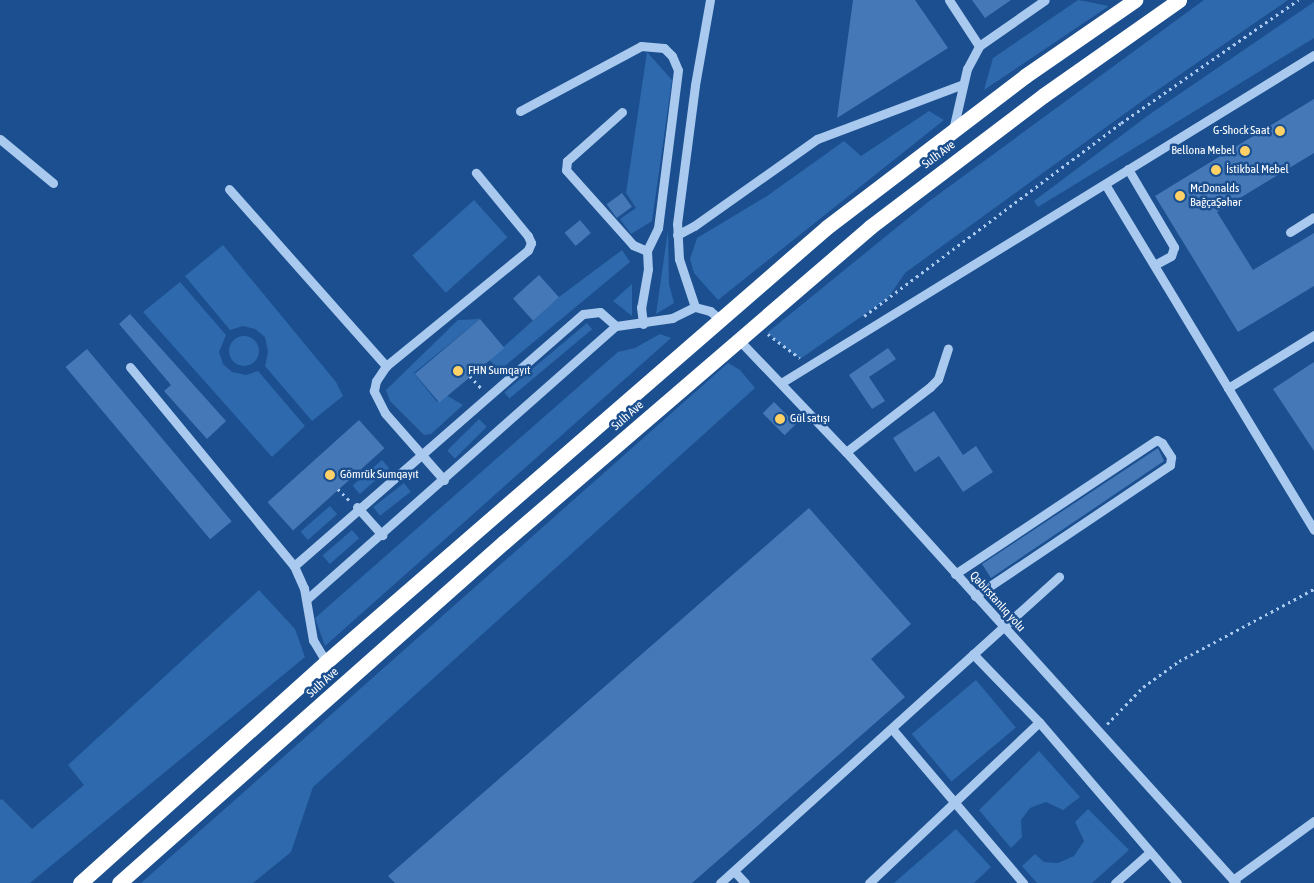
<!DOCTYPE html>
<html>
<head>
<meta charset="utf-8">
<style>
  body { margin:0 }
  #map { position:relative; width:1314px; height:883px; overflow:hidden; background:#1b4f8f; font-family:"Asap Condensed",sans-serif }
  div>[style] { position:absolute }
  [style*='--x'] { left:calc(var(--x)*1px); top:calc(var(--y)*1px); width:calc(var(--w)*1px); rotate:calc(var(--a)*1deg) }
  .green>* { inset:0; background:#2e69ad; transform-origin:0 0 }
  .round { border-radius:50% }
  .building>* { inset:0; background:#4478b7; transform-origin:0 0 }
  .path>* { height:2.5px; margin-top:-1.25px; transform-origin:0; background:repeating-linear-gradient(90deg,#a9c9ee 0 2.5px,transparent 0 6.5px) }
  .minor>* { height:9px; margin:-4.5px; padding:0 4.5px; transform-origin:4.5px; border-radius:4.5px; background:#a9c9ee }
  .highway>* { height:15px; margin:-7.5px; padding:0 7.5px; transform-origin:7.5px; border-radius:7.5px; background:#fff }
  .dots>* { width:14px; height:14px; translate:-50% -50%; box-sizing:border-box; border:2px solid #1b4f8f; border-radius:50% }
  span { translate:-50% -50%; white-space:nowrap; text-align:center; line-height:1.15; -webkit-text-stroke:5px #1b4f8f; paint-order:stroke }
  .poi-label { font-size:12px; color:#fff }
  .right { translate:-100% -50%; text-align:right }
  .left { translate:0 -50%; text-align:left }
  .street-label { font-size:12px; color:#fff }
</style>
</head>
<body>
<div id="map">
  <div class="green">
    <div style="clip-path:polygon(1078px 0,1109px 6px,984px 90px,993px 58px)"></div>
    <div style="clip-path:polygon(1204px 0,1288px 0,1149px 96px,905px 273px,888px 298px,800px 359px,767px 333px,928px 202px)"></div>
    <div style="clip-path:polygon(1314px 2px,1314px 38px,1038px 207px,1034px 201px,1150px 114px)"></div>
    <div style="clip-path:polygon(647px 52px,672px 80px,652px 221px,631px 234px,620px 219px,636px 208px,626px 193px)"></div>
    <div style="clip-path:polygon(929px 111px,944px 120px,718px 300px,694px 273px,690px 259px,697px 238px,767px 196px,844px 141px,861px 156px)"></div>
    <div style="left:474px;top:200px;width:50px;height:83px;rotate:48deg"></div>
    <div style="clip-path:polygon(668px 230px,669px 284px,674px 303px,656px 314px)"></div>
    <div style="clip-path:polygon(223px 245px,336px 382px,343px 396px,312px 421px,265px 366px,268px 352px,265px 337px,255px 329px,243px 326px,230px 330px,185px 276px)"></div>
    <div style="clip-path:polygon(622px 250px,630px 262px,500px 370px,489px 360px,559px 297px)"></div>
    <div style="clip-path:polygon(180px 282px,226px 335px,219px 352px,223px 364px,232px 372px,246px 375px,258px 371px,305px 426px,272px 457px,143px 312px)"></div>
    <div style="clip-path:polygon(632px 284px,632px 316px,613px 301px)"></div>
    <div style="clip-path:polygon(480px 319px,414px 373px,437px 402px,446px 395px,463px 405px,431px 434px,424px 435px,390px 401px,386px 390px,458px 320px)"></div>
    <div style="left:587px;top:323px;width:8px;height:108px;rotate:50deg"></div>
    <div style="clip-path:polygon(660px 334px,671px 338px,325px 646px,315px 618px,618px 352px,635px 348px)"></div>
    <div class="round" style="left:229px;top:336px;width:30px;height:30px"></div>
    <div style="clip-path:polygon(728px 363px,740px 370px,755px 388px,313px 787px,291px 852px,253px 883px,141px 883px)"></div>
    <div style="left:479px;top:419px;width:11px;height:45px;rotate:45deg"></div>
    <div style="left:382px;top:460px;width:11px;height:39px;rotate:49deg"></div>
    <div style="left:404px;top:483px;width:11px;height:39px;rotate:52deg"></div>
    <div style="left:330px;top:506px;width:11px;height:39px;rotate:49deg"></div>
    <div style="left:352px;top:530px;width:11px;height:39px;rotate:49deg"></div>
    <div style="clip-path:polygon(259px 590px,295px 629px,305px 657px,30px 883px,0 883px,0 800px,2px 799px,32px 829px,84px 785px,68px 765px)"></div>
    <div style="left:976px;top:680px;width:62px;height:84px;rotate:50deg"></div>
    <div style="clip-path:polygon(1039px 751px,1080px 797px,1063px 810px,1046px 802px,1030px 808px,1021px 820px,1022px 837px,1011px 848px,979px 810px)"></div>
    <div style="clip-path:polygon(1088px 809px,1129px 850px,1092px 883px,1037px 883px,1022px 866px,1035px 854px,1044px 862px,1058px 863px,1074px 856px,1084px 841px,1075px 822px)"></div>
    <div style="clip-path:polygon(956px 829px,991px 867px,974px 883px,894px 883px)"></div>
  </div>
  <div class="building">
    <div style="clip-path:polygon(853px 0,915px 0,948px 48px,837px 118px)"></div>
    <div style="clip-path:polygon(972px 0,1011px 0,985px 18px)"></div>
    <div style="clip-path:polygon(1314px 99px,1314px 153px,1217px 212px,1253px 270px,1314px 233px,1314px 286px,1238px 332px,1155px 196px)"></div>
    <div style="left:622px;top:193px;width:17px;height:19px;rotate:54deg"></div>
    <div style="left:580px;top:220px;width:17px;height:20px;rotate:50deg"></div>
    <div style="left:539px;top:275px;width:30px;height:35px;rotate:48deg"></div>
    <div style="clip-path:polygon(130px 314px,226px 421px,207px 439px,164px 391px,171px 385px,119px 324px)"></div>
    <div style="left:480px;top:319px;width:38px;height:85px;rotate:50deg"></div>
    <div style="clip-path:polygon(888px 348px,896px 359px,869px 377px,885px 401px,872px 409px,849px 375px)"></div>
    <div style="left:87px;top:349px;width:225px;height:28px;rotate:50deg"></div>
    <div style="clip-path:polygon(1314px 362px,1314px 451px,1273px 389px)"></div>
    <div style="left:774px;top:402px;width:31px;height:16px;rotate:45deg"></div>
    <div style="clip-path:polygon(934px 411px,963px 455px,976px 446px,993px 472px,963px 492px,939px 456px,915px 472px,893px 438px)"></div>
    <div style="left:359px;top:420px;width:38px;height:123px;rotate:48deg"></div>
    <div style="clip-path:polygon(1158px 448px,1164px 461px,991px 578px,982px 564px)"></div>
    <div style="clip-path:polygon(809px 508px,911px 624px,871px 659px,905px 697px,692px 883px,395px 883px,388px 876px)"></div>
  </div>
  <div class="path">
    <div style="--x:864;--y:316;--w:321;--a:-36.9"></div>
    <div style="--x:1121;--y:123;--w:216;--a:-34.8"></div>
    <div style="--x:768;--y:334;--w:40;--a:37"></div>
    <div style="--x:470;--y:376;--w:16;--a:47"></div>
    <div style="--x:338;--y:489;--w:16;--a:45"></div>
    <div style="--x:1107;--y:724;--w:52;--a:-45.8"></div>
    <div style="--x:1143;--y:687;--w:44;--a:-35.8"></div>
    <div style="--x:1179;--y:661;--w:153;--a:-28.1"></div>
  </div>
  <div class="minor">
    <div style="--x:949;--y:0;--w:55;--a:56.9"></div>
    <div style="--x:520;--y:111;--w:137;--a:-28.2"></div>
    <div style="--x:641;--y:46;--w:23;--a:5"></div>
    <div style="--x:664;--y:48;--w:11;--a:45"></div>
    <div style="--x:672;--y:56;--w:15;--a:67"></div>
    <div style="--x:678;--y:70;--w:159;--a:97.2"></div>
    <div style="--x:658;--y:228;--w:25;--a:116"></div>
    <div style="--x:622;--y:112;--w:74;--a:138.3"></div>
    <div style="--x:567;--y:161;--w:9;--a:96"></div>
    <div style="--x:566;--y:170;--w:101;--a:48.2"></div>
    <div style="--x:633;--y:245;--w:15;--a:23"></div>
    <div style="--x:647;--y:251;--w:18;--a:87"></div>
    <div style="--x:648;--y:269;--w:39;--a:100"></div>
    <div style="--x:641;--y:307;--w:17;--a:83"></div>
    <div style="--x:953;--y:130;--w:63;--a:-77.1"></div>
    <div style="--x:967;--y:69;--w:26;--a:-62"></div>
    <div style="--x:979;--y:46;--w:80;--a:-34.9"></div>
    <div style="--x:0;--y:139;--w:69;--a:39.7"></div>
    <div style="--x:1128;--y:169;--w:91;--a:59.5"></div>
    <div style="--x:1174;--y:247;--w:9;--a:108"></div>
    <div style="--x:1171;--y:256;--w:19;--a:152"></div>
    <div style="--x:1105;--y:184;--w:238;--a:58.9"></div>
    <div style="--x:1228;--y:388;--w:101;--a:-31.6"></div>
    <div style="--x:229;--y:189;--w:237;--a:48.4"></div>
    <div style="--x:1290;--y:232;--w:28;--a:-32"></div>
    <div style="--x:677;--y:235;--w:19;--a:-28"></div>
    <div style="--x:694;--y:226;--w:151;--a:-35.3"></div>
    <div style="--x:817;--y:139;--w:156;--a:-20.6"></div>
    <div style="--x:695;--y:307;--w:51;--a:-108.4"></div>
    <div style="--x:679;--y:259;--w:35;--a:-93"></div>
    <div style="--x:677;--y:224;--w:140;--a:-82.6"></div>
    <div style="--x:695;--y:85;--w:86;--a:-80"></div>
    <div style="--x:738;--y:339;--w:156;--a:46.3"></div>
    <div style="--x:846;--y:452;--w:581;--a:47.86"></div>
    <div style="--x:130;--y:367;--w:258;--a:50.5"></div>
    <div style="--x:294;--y:566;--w:24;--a:66"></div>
    <div style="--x:304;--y:588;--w:53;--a:80.2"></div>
    <div style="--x:313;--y:640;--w:26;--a:59"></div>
    <div style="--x:781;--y:383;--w:626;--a:-31.61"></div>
    <div style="--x:1228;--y:388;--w:166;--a:58.8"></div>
    <div style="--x:846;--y:452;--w:106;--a:-37.7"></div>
    <div style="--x:930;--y:387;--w:11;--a:-45"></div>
    <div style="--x:938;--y:379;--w:32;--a:-72"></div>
    <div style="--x:444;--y:480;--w:89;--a:-131.4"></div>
    <div style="--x:385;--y:413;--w:25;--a:-117"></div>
    <div style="--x:374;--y:391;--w:10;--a:-79"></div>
    <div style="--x:376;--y:381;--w:18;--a:-56"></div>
    <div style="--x:386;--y:366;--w:183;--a:-39.2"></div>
    <div style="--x:528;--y:250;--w:8;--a:-67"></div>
    <div style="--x:531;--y:243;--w:8;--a:-113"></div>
    <div style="--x:528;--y:236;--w:82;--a:-129.5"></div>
    <div style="--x:357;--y:507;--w:38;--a:48"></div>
    <div style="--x:294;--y:566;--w:383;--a:-41.1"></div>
    <div style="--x:583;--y:314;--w:17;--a:-7"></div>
    <div style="--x:600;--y:312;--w:21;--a:41"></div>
    <div style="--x:955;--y:574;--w:242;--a:-33.6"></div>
    <div style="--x:1157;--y:440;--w:6;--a:31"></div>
    <div style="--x:1162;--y:443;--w:17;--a:57"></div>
    <div style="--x:1171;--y:457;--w:8;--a:97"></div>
    <div style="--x:1170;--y:465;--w:235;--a:146.1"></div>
    <div style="--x:307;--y:599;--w:412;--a:-41.5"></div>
    <div style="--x:616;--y:326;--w:57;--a:-8.1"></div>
    <div style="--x:672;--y:318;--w:25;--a:-26"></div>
    <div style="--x:695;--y:307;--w:16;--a:15"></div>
    <div style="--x:710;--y:311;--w:13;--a:39"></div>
    <div style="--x:973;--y:654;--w:95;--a:45.9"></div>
    <div style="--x:1039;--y:722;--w:212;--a:49.4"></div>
    <div style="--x:893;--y:730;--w:201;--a:49.6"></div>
    <div style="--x:734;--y:871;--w:16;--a:47"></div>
    <div style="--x:1233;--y:880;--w:100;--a:-36.1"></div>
    <div style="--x:720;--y:883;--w:457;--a:-42.1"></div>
    <div style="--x:869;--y:883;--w:234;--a:-43.4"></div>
    <div style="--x:1115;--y:883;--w:47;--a:-41.5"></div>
  </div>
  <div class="highway">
    <div style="--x:80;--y:883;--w:331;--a:-41.9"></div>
    <div style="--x:326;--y:662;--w:663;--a:-40.97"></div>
    <div style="--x:827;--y:227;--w:249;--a:-37.3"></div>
    <div style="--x:1025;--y:76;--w:134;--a:-34.6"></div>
    <div style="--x:119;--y:883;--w:514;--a:-41.53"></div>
    <div style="--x:504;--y:542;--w:483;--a:-40.7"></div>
    <div style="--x:870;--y:227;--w:218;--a:-37.2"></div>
    <div style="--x:1044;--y:95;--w:165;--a:-35.1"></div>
  </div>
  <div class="dots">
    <div style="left:1280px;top:131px;background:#ffd166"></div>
    <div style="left:1245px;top:151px;background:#ffd166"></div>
    <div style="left:1216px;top:170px;background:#ffd166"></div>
    <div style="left:1180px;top:196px;background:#ffd166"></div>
    <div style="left:458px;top:371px;background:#ffd166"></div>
    <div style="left:780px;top:419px;background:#ffd166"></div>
    <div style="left:330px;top:475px;background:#ffd166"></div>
  </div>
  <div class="poi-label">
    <span class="right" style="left:1270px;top:131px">G-Shock Saat</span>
    <span class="right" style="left:1235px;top:151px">Bellona Mebel</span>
    <span class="left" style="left:1226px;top:170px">İstikbal Mebel</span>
    <span class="left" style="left:1190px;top:196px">McDonalds<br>BağçaŞəhər</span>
    <span class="left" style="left:468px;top:371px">FHN Sumqayıt</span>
    <span class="left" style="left:790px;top:419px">Gül satışı</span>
    <span class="left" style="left:340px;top:475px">Gömrük Sumqayıt</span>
  </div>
  <div class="street-label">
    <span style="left:939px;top:155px;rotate:-37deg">Sulh Ave</span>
    <span style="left:628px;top:416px;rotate:-41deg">Sulh Ave</span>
    <span style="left:997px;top:602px;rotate:48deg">Qəbirstanlıq yolu</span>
    <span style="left:323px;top:683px;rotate:-42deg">Sulh Ave</span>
  </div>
</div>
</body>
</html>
